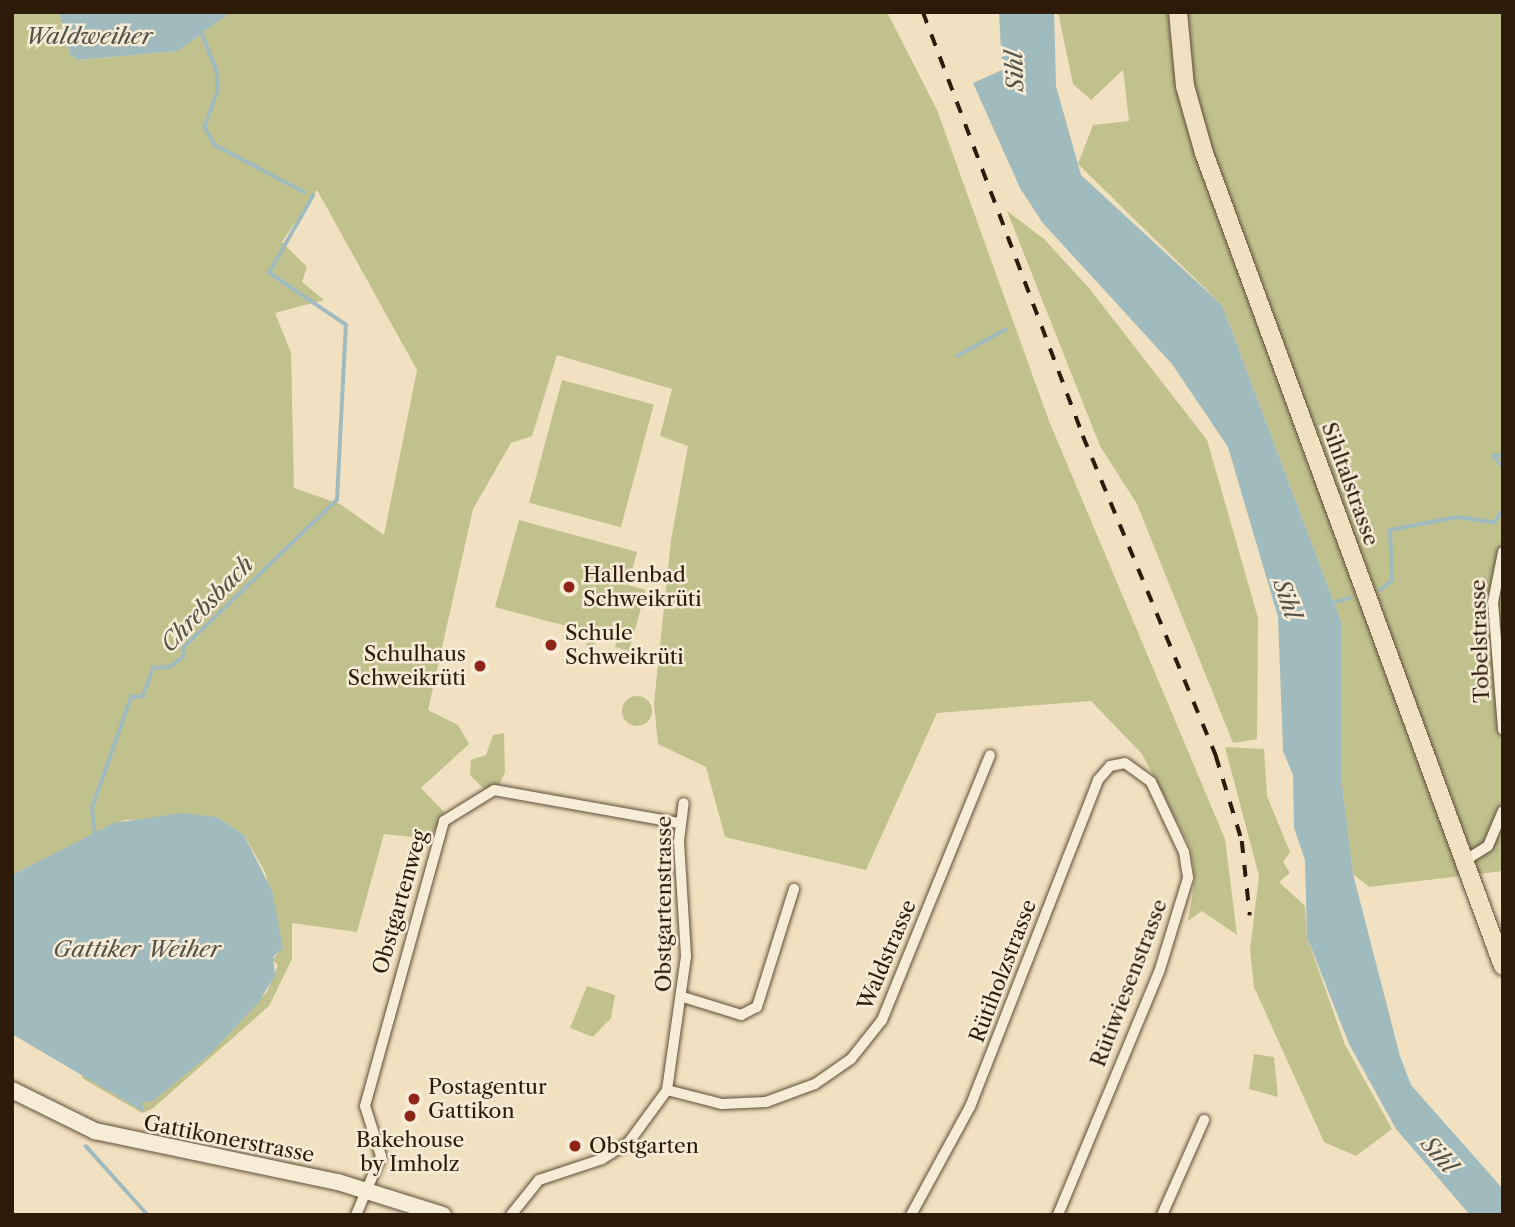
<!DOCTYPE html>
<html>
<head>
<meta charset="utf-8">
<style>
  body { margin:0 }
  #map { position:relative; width:1515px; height:1227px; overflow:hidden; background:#f2e1c0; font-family:"Libre Caslon Text",serif }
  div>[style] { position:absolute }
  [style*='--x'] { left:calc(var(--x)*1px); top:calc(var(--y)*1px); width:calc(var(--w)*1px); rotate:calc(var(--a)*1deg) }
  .green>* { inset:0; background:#c1c18e; transform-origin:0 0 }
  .round { border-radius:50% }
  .water>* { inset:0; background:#a0bbbe }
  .stream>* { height:3.5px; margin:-1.75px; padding:0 1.75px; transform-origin:1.75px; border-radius:1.75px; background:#a0bbbe }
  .roads { filter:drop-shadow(0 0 2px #5e4c37) drop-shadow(0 0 2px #5e4c37) }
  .street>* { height:10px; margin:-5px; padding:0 5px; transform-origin:5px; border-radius:5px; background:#f7ecd6 }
  .secondary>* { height:16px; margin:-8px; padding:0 8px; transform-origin:8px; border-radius:8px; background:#f7ecd6 }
  .primary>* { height:18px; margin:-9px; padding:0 9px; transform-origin:9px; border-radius:9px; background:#f2e1c0 }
  .rail>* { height:3.5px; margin-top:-1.75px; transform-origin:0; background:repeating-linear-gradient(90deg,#2d1a09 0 12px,transparent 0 24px) }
  .dots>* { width:19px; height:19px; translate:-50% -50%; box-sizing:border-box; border:4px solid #f7ecd6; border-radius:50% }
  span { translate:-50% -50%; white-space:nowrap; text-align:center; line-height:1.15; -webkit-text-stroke:5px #f7ecd6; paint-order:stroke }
  .street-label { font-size:21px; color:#2d1a09 }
  .poi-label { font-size:21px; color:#2d1a09 }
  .left { translate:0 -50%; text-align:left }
  .right { translate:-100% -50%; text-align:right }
  .water-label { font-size:23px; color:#555248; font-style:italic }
  .frame { position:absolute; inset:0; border:14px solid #2d1a09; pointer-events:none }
</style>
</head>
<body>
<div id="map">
  <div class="green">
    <div style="clip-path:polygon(evenodd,12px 12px,59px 12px,70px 55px,78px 60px,178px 51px,231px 12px,887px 12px,937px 110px,1049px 421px,1225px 839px,1237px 935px,1202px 911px,1188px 921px,1195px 879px,1191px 848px,1142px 754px,1091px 701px,937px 713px,866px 870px,725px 837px,706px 767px,658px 744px,654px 703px,671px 540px,688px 446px,660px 436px,672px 389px,557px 355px,532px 436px,511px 443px,473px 509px,428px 710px,458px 725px,469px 744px,421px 788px,444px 812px,430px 839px,384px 834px,357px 932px,292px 923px,292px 959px,269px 1006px,152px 1109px,142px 1113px,82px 1078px,83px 1072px,125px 1101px,160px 1095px,267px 992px,278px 965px,272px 960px,283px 947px,265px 872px,244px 835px,217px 817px,125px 820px,12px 875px,12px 12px,317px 190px,417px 370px,384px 535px,340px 504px,294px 488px,291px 353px,275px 313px,324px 300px,302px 282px,307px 267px,282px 242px,317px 190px)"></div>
    <div style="clip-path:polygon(1058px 12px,1503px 12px,1503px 871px,1369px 887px,1353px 874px,1341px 777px,1341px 621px,1222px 305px,1078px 164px,1093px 125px,1129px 121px,1123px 70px,1091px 100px,1073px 84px)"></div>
    <div style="clip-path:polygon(1007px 211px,1044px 239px,1089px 288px,1207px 440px,1258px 618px,1257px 739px,1233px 743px,1137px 504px,1100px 446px)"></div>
    <div style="left:562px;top:380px;width:95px;height:127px;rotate:15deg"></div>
    <div style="clip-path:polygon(519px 520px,637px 552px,628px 585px,646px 590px,629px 651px,615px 647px,617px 637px,599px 632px,594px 649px,586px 647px,589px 632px,495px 607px)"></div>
    <div class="round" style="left:622px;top:696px;width:30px;height:30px"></div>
    <div style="clip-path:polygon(504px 733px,505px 772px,498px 788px,484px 789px,470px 775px,471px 760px,486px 755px,493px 735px)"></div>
    <div style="clip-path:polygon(1225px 747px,1264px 749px,1267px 796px,1290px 852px,1283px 862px,1290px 873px,1279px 882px,1305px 906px,1307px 937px,1345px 1045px,1392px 1129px,1356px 1156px,1324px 1142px,1254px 987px,1250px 950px,1259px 876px)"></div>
    <div style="clip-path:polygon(587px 986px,615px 995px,611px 1018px,593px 1037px,570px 1028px)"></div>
    <div style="clip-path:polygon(1254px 1054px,1274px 1057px,1278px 1097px,1249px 1089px)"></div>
  </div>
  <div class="water">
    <div style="clip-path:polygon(59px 12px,231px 12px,178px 51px,78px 60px,70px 55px)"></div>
    <div style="clip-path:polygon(999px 12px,1054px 12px,1056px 86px,1081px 175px,1222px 305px,1341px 621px,1341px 776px,1353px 874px,1400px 1056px,1411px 1085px,1503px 1189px,1503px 1215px,1470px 1215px,1396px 1129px,1349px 1044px,1307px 937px,1305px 860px,1294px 828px,1293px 775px,1283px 751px,1278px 617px,1228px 447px,1172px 364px,1042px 222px,1020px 188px,973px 83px,1002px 70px)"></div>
    <div style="clip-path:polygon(182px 813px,217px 817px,244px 835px,272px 891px,283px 948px,273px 957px,275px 976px,258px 1003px,210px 1054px,153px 1101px,142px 1102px,144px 1112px,12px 1034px,12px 875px,114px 823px)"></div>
  </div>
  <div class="stream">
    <div style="--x:201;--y:31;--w:43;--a:68.2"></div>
    <div style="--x:217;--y:71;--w:20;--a:87"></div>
    <div style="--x:218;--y:91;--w:38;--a:110"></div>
    <div style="--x:205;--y:127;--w:21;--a:61"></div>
    <div style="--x:215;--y:145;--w:101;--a:27.8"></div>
    <div style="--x:957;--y:356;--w:55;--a:-28.4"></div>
    <div style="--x:1503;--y:456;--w:9;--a:180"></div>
    <div style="--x:1494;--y:456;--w:14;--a:51"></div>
    <div style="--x:1380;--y:590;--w:15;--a:-37"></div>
    <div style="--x:1392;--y:581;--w:51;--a:-92.2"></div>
    <div style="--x:1390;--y:530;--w:68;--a:-11"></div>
    <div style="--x:1457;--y:517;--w:37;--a:8"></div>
    <div style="--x:1494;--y:522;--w:14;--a:-51"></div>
    <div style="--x:1332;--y:603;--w:19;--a:-16"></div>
    <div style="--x:95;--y:836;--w:28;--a:-96"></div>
    <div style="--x:92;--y:808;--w:118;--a:-70.6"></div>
    <div style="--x:131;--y:697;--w:12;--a:-5"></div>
    <div style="--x:143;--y:696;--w:30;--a:-70"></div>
    <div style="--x:153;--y:668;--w:17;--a:-3"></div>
    <div style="--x:170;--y:667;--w:16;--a:-38"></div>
    <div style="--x:183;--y:657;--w:10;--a:-84"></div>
    <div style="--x:184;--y:647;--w:212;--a:-43.9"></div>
    <div style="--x:337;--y:500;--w:175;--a:-87.1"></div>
    <div style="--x:346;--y:325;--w:93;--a:-146"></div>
    <div style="--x:269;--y:273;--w:89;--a:-60.3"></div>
    <div style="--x:86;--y:1146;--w:93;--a:48.1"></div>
  </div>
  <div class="roads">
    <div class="street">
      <div style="--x:1503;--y:552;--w:51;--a:101.3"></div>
      <div style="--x:1493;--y:602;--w:128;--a:85.5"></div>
      <div style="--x:1464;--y:861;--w:28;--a:-32"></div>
      <div style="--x:1488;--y:846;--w:38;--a:-67"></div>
      <div style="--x:683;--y:997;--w:61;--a:17.2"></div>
      <div style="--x:741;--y:1015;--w:18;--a:-27"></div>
      <div style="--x:757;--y:1007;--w:124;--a:-72.6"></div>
      <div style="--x:667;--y:1090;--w:57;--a:14.3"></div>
      <div style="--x:722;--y:1104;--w:44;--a:-2.6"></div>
      <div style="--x:766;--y:1102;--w:52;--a:-20.2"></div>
      <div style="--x:815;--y:1084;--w:44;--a:-34.8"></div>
      <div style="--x:851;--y:1059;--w:50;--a:-51.5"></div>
      <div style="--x:882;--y:1020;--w:286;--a:-67.8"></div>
      <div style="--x:356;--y:1215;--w:64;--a:-67"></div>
      <div style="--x:381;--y:1156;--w:52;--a:-107.7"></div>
      <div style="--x:365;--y:1106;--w:296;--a:-74.5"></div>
      <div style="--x:444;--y:821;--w:59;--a:-31.8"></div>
      <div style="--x:494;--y:790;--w:188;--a:10.1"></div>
      <div style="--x:511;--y:1215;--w:45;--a:-51.3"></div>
      <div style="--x:539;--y:1180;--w:66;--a:-18.4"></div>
      <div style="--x:602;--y:1159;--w:32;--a:-32"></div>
      <div style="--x:629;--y:1142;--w:64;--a:-53.8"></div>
      <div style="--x:667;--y:1090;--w:135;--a:-81.9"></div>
      <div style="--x:686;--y:956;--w:115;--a:-93.5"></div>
      <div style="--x:679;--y:841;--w:38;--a:-83"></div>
      <div style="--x:911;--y:1215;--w:123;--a:-61.4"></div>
      <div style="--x:970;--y:1107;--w:351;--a:-68.6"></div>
      <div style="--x:1098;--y:780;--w:18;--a:-49"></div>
      <div style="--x:1110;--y:766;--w:15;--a:-11"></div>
      <div style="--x:1125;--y:763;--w:32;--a:36"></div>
      <div style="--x:1151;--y:782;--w:77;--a:64.8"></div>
      <div style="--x:1184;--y:852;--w:26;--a:81"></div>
      <div style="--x:1188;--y:878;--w:98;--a:107.1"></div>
      <div style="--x:1159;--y:972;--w:263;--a:112.6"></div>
      <div style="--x:1162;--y:1215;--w:104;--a:-66.1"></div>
    </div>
    <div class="secondary">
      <div style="--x:12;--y:1090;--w:93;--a:26.3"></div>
      <div style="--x:95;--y:1131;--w:248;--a:11.9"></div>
      <div style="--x:338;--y:1182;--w:110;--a:17.4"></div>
    </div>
    <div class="primary">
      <div style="--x:1178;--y:12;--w:74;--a:84.6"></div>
      <div style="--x:1185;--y:86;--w:70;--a:74.2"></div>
      <div style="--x:1204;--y:153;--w:866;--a:69.81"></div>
    </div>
  </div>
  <div class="rail">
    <div style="--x:923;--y:12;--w:453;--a:69.3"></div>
    <div style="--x:1083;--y:436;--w:347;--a:67.4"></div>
    <div style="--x:1216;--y:756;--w:89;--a:73"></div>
    <div style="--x:1242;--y:841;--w:75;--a:83.9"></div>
  </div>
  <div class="dots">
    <div style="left:569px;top:587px;background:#8f2418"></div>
    <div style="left:551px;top:645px;background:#8f2418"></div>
    <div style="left:480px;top:666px;background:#8f2418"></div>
    <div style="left:414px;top:1099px;background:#8f2418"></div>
    <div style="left:410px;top:1116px;background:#8f2418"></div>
    <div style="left:575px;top:1146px;background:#8f2418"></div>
  </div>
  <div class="street-label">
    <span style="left:1350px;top:484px;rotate:70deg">Sihltalstrasse</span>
    <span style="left:1480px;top:641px;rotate:-92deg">Tobelstrasse</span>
    <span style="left:400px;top:902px;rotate:-74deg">Obstgartenweg</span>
    <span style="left:664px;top:904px;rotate:-90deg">Obstgartenstrasse</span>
    <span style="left:887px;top:955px;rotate:-67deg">Waldstrasse</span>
    <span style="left:1003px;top:971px;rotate:-69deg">Rütiholzstrasse</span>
    <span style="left:1129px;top:983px;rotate:-69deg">Rütiwiesenstrasse</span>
    <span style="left:229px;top:1139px;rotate:11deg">Gattikonerstrasse</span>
  </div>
  <div class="poi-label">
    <span class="left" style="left:583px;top:587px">Hallenbad<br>Schweikrüti</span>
    <span class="left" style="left:565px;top:645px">Schule<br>Schweikrüti</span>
    <span class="right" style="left:466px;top:666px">Schulhaus<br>Schweikrüti</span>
    <span class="left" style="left:428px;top:1099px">Postagentur<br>Gattikon</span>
    <span style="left:410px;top:1152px">Bakehouse<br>by Imholz</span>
    <span class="left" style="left:589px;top:1146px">Obstgarten</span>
  </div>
  <div class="water-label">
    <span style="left:89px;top:36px">Waldweiher</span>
    <span style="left:1015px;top:71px;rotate:-92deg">Sihl</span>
    <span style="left:1287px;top:599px;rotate:71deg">Sihl</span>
    <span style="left:207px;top:604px;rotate:-46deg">Chrebsbach</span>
    <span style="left:137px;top:949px">Gattiker Weiher</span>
    <span style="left:1439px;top:1155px;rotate:49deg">Sihl</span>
  </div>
  <div class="frame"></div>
</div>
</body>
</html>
